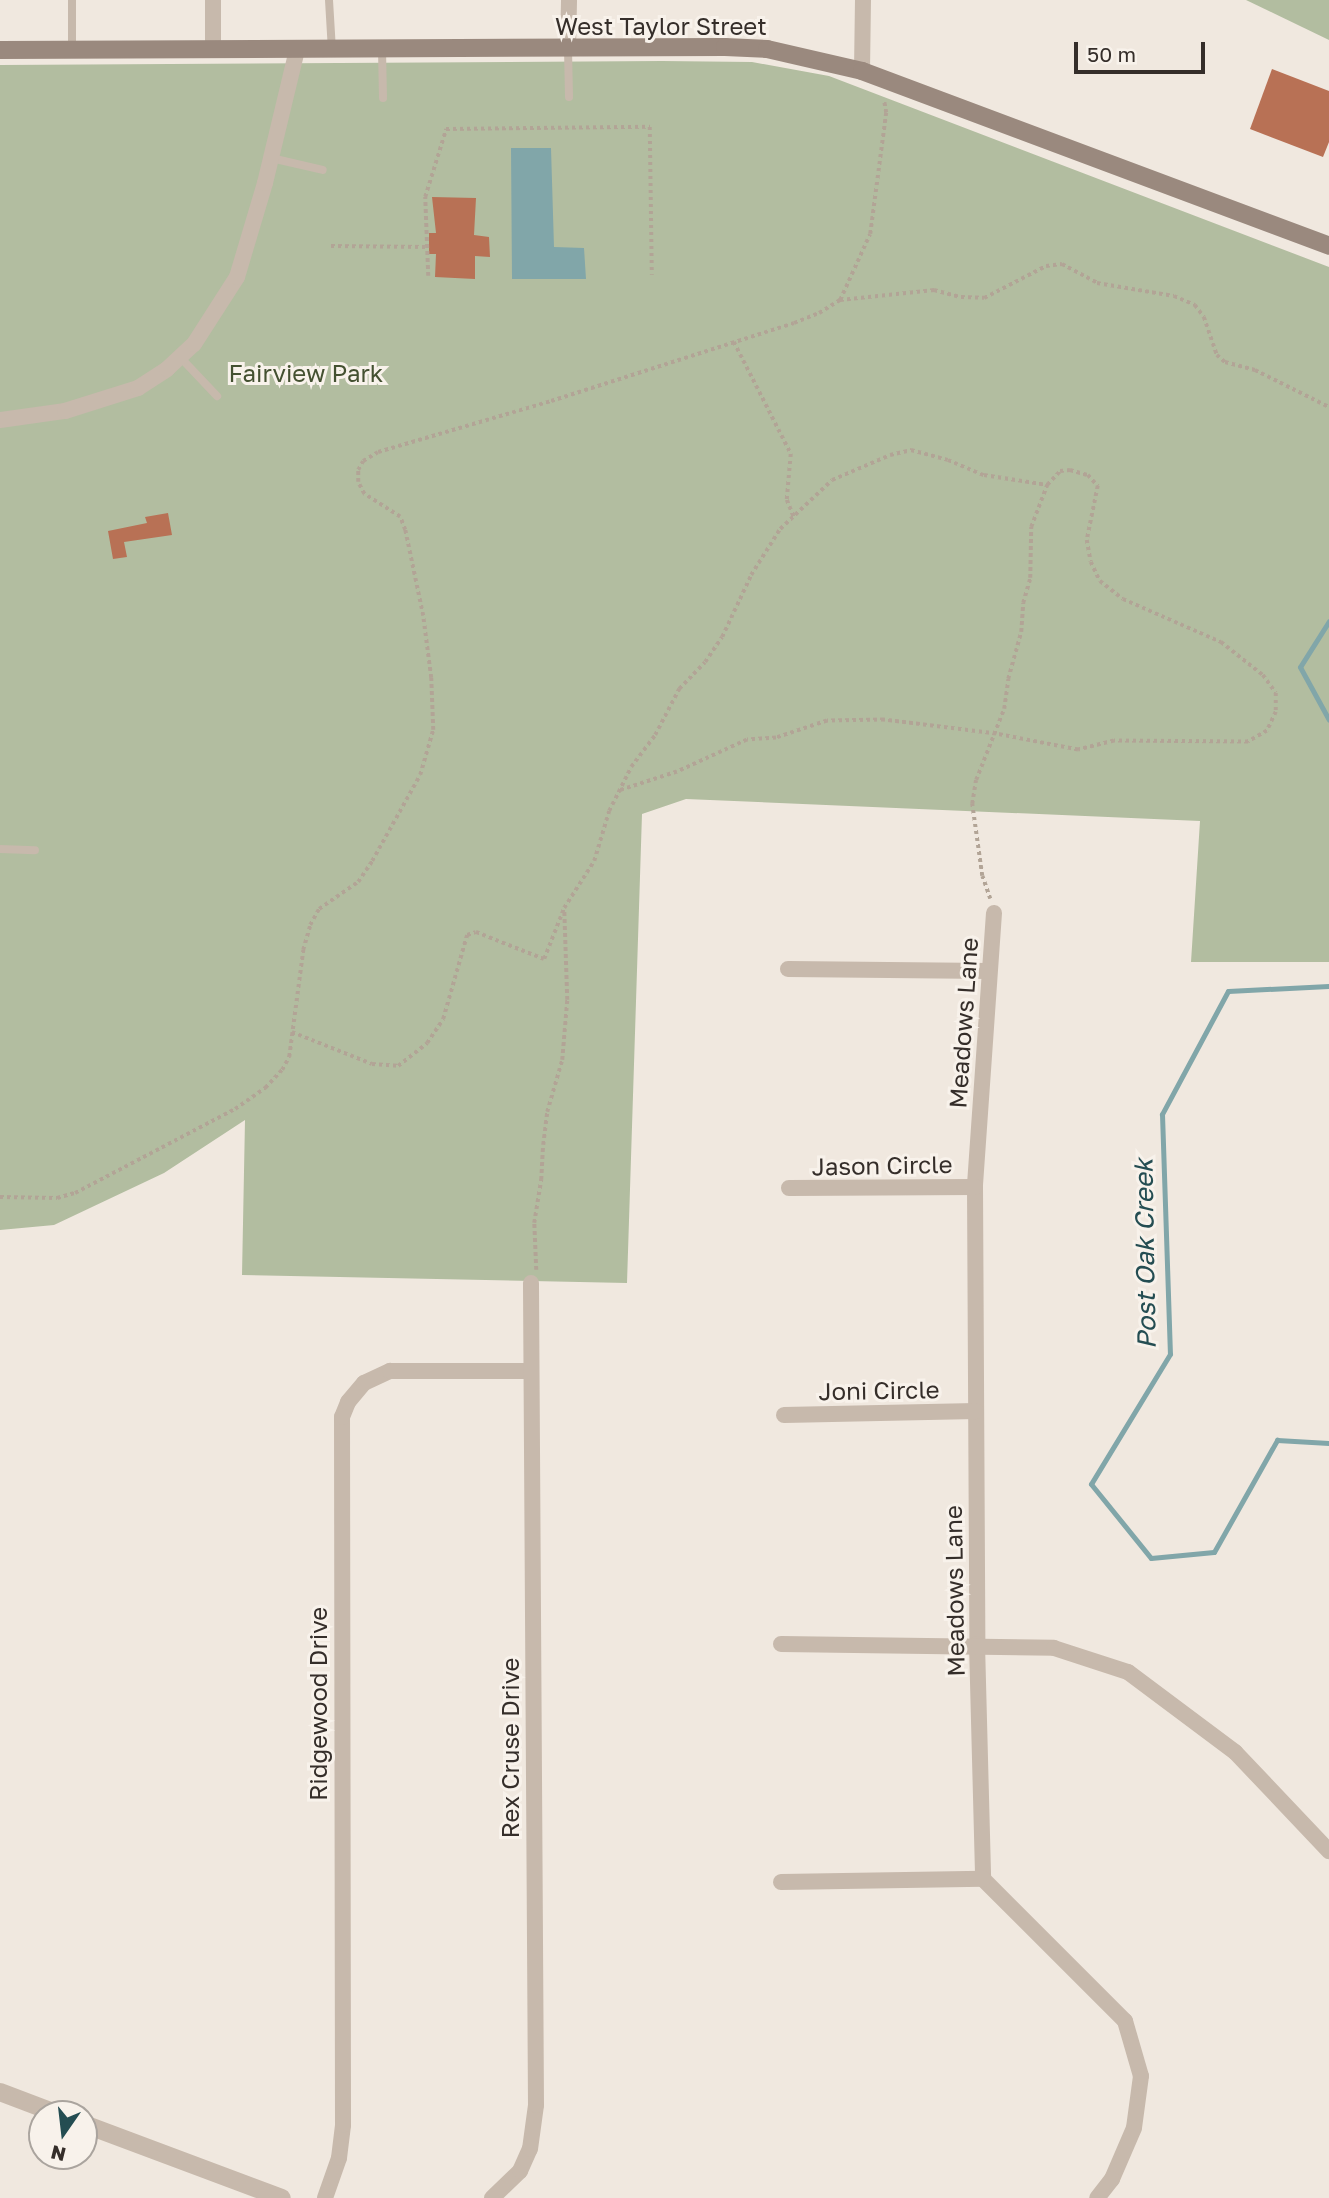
<!DOCTYPE html>
<html>
<head>
<meta charset="utf-8">
<style>
  body { margin:0 }
  #map { position:relative; width:1329px; height:2198px; overflow:hidden; background:#f0e8df; font-family:"Golos Text",sans-serif }
  div>[style] { position:absolute }
  [style*='--x'] { left:calc(var(--x)*1px); top:calc(var(--y)*1px); width:calc(var(--w)*1px); rotate:calc(var(--a)*1deg) }
  .green>* { inset:0; background:#b2bda0 }
  .water>* { inset:0; background:#81a6a9 }
  .stream>* { height:5px; margin:-2.5px; padding:0 2.5px; transform-origin:2.5px; border-radius:2.5px; background:#81a6a9 }
  .building>* { inset:0; background:#b87155 }
  .path>* { height:3.5px; margin-top:-1.75px; transform-origin:0; background:repeating-linear-gradient(90deg,#b2a496 0 3.5px,transparent 0 7px) }
  .service>* { height:8px; margin:-4px; padding:0 4px; transform-origin:4px; border-radius:4px; background:#c7b9ac }
  .minor>* { height:16px; margin:-8px; padding:0 8px; transform-origin:8px; border-radius:8px; background:#c7b9ac }
  .tertiary>* { height:18px; margin:-9px; padding:0 9px; transform-origin:9px; border-radius:9px; background:#c7b9ac }
  .secondary>* { height:18px; margin:-9px; padding:0 9px; transform-origin:9px; border-radius:9px; background:#9a897e }
  span { translate:-50% -50%; white-space:nowrap; text-align:center; line-height:1.15; -webkit-text-stroke:6px #f8f2eb; paint-order:stroke }
  .street-label { font-size:24px; color:#352e2a }
  .park-label { font-size:24px; color:#445131 }
  .water-label { font-size:26px; color:#244d52; font-style:italic }
  .north { position:absolute; left:28px; top:2100px; width:70px; height:70px; box-sizing:border-box; background:#f8f2eb; border:2px solid #aaa49e; border-radius:50%; rotate:194deg; font-size:19px; font-weight:700; line-height:28px; text-align:center; color:#352e2a }
  .north::after { content:''; display:block; margin:auto; width:24px; height:32px; background:#244d52; clip-path:polygon(50% 0,100% 100%,50% 72%,0 100%) }
  .scale { position:absolute; left:1074px; top:42px; width:131px; height:32px; box-sizing:border-box; border:4px solid #352e2a; border-top:0; padding-left:9px; font-size:21px; line-height:24px; white-space:nowrap; color:#352e2a; -webkit-text-stroke:5px #f8f2eb; paint-order:stroke }
</style>
</head>
<body>
<div id="map">
  <div class="green">
    <div style="clip-path:polygon(1246px 0,1329px 0,1329px 40px)"></div>
    <div style="clip-path:polygon(662px 61px,752px 62px,829px 76px,1329px 267px,1329px 962px,1191px 962px,1200px 821px,686px 799px,642px 814px,627px 1283px,242px 1275px,245px 1120px,164px 1173px,54px 1225px,0 1230px,0 65px)"></div>
  </div>
  <div class="water">
    <div style="clip-path:polygon(511px 148px,551px 148px,554px 247px,584px 248px,586px 279px,512px 279px)"></div>
  </div>
  <div class="stream">
    <div style="--x:1329;--y:621;--w:54;--a:122.2"></div>
    <div style="--x:1300;--y:667;--w:60;--a:61.3"></div>
    <div style="--x:1329;--y:986;--w:101;--a:177.2"></div>
    <div style="--x:1228;--y:991;--w:140;--a:118.2"></div>
    <div style="--x:1162;--y:1114;--w:240;--a:88.1"></div>
    <div style="--x:1170;--y:1354;--w:152;--a:121.3"></div>
    <div style="--x:1091;--y:1484;--w:95;--a:51"></div>
    <div style="--x:1151;--y:1558;--w:63;--a:-5.4"></div>
    <div style="--x:1214;--y:1552;--w:129;--a:-60.6"></div>
    <div style="--x:1277;--y:1440;--w:52;--a:3.3"></div>
  </div>
  <div class="building">
    <div style="clip-path:polygon(1272px 69px,1329px 91px,1329px 142px,1323px 157px,1250px 129px)"></div>
    <div style="clip-path:polygon(432px 197px,476px 198px,474px 235px,489px 237px,490px 257px,475px 256px,475px 279px,435px 277px,436px 254px,429px 254px,429px 233px,436px 233px)"></div>
    <div style="clip-path:polygon(168px 513px,172px 535px,124px 542px,127px 557px,113px 559px,108px 531px,147px 523px,145px 517px)"></div>
  </div>
  <div class="path">
    <div style="--x:331;--y:246;--w:96;--a:0.6"></div>
    <div style="--x:428;--y:276;--w:79;--a:-92.2"></div>
    <div style="--x:425;--y:197;--w:71;--a:-72.8"></div>
    <div style="--x:446;--y:129;--w:204;--a:-0.6"></div>
    <div style="--x:650;--y:127;--w:148;--a:89.2"></div>
    <div style="--x:840;--y:300;--w:95;--a:-6.1"></div>
    <div style="--x:934;--y:290;--w:28;--a:15"></div>
    <div style="--x:961;--y:297;--w:23;--a:2"></div>
    <div style="--x:984;--y:298;--w:70;--a:-27.3"></div>
    <div style="--x:1046;--y:266;--w:16;--a:-7"></div>
    <div style="--x:1062;--y:264;--w:40;--a:28"></div>
    <div style="--x:1097;--y:283;--w:78;--a:9.6"></div>
    <div style="--x:1174;--y:296;--w:23;--a:23"></div>
    <div style="--x:1195;--y:305;--w:15;--a:53"></div>
    <div style="--x:1204;--y:317;--w:40;--a:71.1"></div>
    <div style="--x:1217;--y:355;--w:11;--a:41"></div>
    <div style="--x:1225;--y:362;--w:31;--a:15"></div>
    <div style="--x:1255;--y:370;--w:83;--a:26.6"></div>
    <div style="--x:734;--y:342;--w:126;--a:63"></div>
    <div style="--x:791;--y:454;--w:46;--a:95"></div>
    <div style="--x:787;--y:500;--w:18;--a:68"></div>
    <div style="--x:990;--y:899;--w:24;--a:-109"></div>
    <div style="--x:982;--y:876;--w:73;--a:-97.9"></div>
    <div style="--x:972;--y:804;--w:24;--a:-81"></div>
    <div style="--x:976;--y:780;--w:76;--a:-68.5"></div>
    <div style="--x:1004;--y:709;--w:30;--a:-82"></div>
    <div style="--x:1008;--y:679;--w:49;--a:-74.5"></div>
    <div style="--x:1021;--y:632;--w:29;--a:-86"></div>
    <div style="--x:1023;--y:603;--w:26;--a:-74"></div>
    <div style="--x:1030;--y:578;--w:51;--a:-88.9"></div>
    <div style="--x:1031;--y:527;--w:45;--a:-69.1"></div>
    <div style="--x:292;--y:1032;--w:86;--a:21.8"></div>
    <div style="--x:372;--y:1064;--w:26;--a:4"></div>
    <div style="--x:398;--y:1066;--w:37;--a:-38"></div>
    <div style="--x:427;--y:1043;--w:29;--a:-56"></div>
    <div style="--x:443;--y:1019;--w:87;--a:-74.1"></div>
    <div style="--x:467;--y:935;--w:9;--a:-18"></div>
    <div style="--x:476;--y:932;--w:73;--a:21.7"></div>
    <div style="--x:544;--y:959;--w:55;--a:-68.6"></div>
    <div style="--x:564;--y:908;--w:56;--a:-57.4"></div>
    <div style="--x:594;--y:861;--w:52;--a:-73.3"></div>
    <div style="--x:609;--y:811;--w:49;--a:-63.4"></div>
    <div style="--x:631;--y:767;--w:40;--a:-53"></div>
    <div style="--x:655;--y:735;--w:52;--a:-62.4"></div>
    <div style="--x:679;--y:689;--w:37;--a:-46"></div>
    <div style="--x:705;--y:662;--w:30;--a:-56"></div>
    <div style="--x:722;--y:637;--w:68;--a:-64.9"></div>
    <div style="--x:751;--y:575;--w:54;--a:-57.8"></div>
    <div style="--x:780;--y:529;--w:71;--a:-43.3"></div>
    <div style="--x:832;--y:480;--w:63;--a:-23.3"></div>
    <div style="--x:890;--y:455;--w:22;--a:-13"></div>
    <div style="--x:911;--y:450;--w:38;--a:15"></div>
    <div style="--x:948;--y:460;--w:39;--a:23"></div>
    <div style="--x:984;--y:475;--w:64;--a:9"></div>
    <div style="--x:1047;--y:485;--w:19;--a:-47"></div>
    <div style="--x:1060;--y:471;--w:10;--a:-6"></div>
    <div style="--x:1070;--y:470;--w:19;--a:16"></div>
    <div style="--x:1088;--y:475;--w:15;--a:48"></div>
    <div style="--x:1098;--y:486;--w:55;--a:101.5"></div>
    <div style="--x:1087;--y:540;--w:22;--a:80"></div>
    <div style="--x:1091;--y:562;--w:21;--a:65"></div>
    <div style="--x:1100;--y:581;--w:29;--a:38"></div>
    <div style="--x:1123;--y:599;--w:107;--a:23.7"></div>
    <div style="--x:1221;--y:642;--w:53;--a:38.2"></div>
    <div style="--x:1263;--y:675;--w:22;--a:54"></div>
    <div style="--x:1276;--y:693;--w:19;--a:90"></div>
    <div style="--x:1276;--y:712;--w:21;--a:115"></div>
    <div style="--x:1267;--y:731;--w:22;--a:150"></div>
    <div style="--x:1248;--y:742;--w:134;--a:-179.6"></div>
    <div style="--x:1114;--y:741;--w:37;--a:166"></div>
    <div style="--x:1078;--y:750;--w:84;--a:-169"></div>
    <div style="--x:996;--y:734;--w:113;--a:-172.9"></div>
    <div style="--x:884;--y:720;--w:57;--a:179"></div>
    <div style="--x:827;--y:721;--w:54;--a:161.6"></div>
    <div style="--x:776;--y:738;--w:29;--a:176"></div>
    <div style="--x:747;--y:740;--w:77;--a:155.4"></div>
    <div style="--x:677;--y:772;--w:61;--a:161.9"></div>
    <div style="--x:0;--y:1197;--w:57;--a:1"></div>
    <div style="--x:57;--y:1198;--w:19;--a:-16"></div>
    <div style="--x:75;--y:1193;--w:181;--a:-27.7"></div>
    <div style="--x:235;--y:1109;--w:37;--a:-35"></div>
    <div style="--x:265;--y:1088;--w:25;--a:-47"></div>
    <div style="--x:282;--y:1070;--w:15;--a:-62"></div>
    <div style="--x:289;--y:1057;--w:108;--a:-82.5"></div>
    <div style="--x:303;--y:950;--w:26;--a:-74"></div>
    <div style="--x:310;--y:925;--w:18;--a:-61"></div>
    <div style="--x:319;--y:909;--w:47;--a:-34.7"></div>
    <div style="--x:358;--y:882;--w:25;--a:-56"></div>
    <div style="--x:372;--y:861;--w:98;--a:-60.8"></div>
    <div style="--x:420;--y:775;--w:47;--a:-73.9"></div>
    <div style="--x:433;--y:730;--w:52;--a:-92.2"></div>
    <div style="--x:431;--y:678;--w:63;--a:-97.4"></div>
    <div style="--x:423;--y:616;--w:88;--a:-101.8"></div>
    <div style="--x:405;--y:530;--w:14;--a:-111"></div>
    <div style="--x:400;--y:517;--w:43;--a:-147.4"></div>
    <div style="--x:364;--y:494;--w:13;--a:-117"></div>
    <div style="--x:358;--y:482;--w:12;--a:-90"></div>
    <div style="--x:358;--y:470;--w:10;--a:-61"></div>
    <div style="--x:363;--y:461;--w:17;--a:-31"></div>
    <div style="--x:378;--y:452;--w:180;--a:-16.4"></div>
    <div style="--x:551;--y:401;--w:255;--a:-17.8"></div>
    <div style="--x:794;--y:323;--w:27;--a:-22"></div>
    <div style="--x:819;--y:313;--w:25;--a:-32"></div>
    <div style="--x:840;--y:300;--w:72;--a:-65.6"></div>
    <div style="--x:870;--y:234;--w:122;--a:-82.5"></div>
    <div style="--x:886;--y:113;--w:11;--a:-100"></div>
    <div style="--x:536;--y:1270;--w:47;--a:-92.4"></div>
    <div style="--x:534;--y:1223;--w:44;--a:-80.8"></div>
    <div style="--x:541;--y:1180;--w:35;--a:-87"></div>
    <div style="--x:543;--y:1145;--w:33;--a:-83"></div>
    <div style="--x:547;--y:1112;--w:54;--a:-73.9"></div>
    <div style="--x:562;--y:1060;--w:60;--a:-85.2"></div>
    <div style="--x:567;--y:1000;--w:90;--a:-91.9"></div>
  </div>
  <div class="service">
    <div style="--x:72;--y:0;--w:50;--a:90"></div>
    <div style="--x:329;--y:0;--w:50;--a:86.6"></div>
    <div style="--x:568;--y:49;--w:48;--a:88.8"></div>
    <div style="--x:382;--y:50;--w:48;--a:88.8"></div>
    <div style="--x:271;--y:158;--w:53;--a:13"></div>
    <div style="--x:180;--y:357;--w:54;--a:46.5"></div>
    <div style="--x:0;--y:849;--w:35;--a:2"></div>
  </div>
  <div class="minor">
    <div style="--x:213;--y:0;--w:49;--a:90"></div>
    <div style="--x:568;--y:49;--w:49;--a:-88.8"></div>
    <div style="--x:862;--y:71;--w:71;--a:-89.2"></div>
    <div style="--x:0;--y:420;--w:66;--a:-7.9"></div>
    <div style="--x:65;--y:411;--w:77;--a:-17.5"></div>
    <div style="--x:138;--y:388;--w:35;--a:-33"></div>
    <div style="--x:167;--y:369;--w:37;--a:-43"></div>
    <div style="--x:194;--y:344;--w:80;--a:-57.3"></div>
    <div style="--x:237;--y:277;--w:98;--a:-73.4"></div>
    <div style="--x:265;--y:183;--w:137;--a:-76.5"></div>
    <div style="--x:994;--y:913;--w:275;--a:94"></div>
    <div style="--x:975;--y:1187;--w:457;--a:89.7"></div>
    <div style="--x:977;--y:1644;--w:235;--a:88.5"></div>
    <div style="--x:983;--y:1879;--w:201;--a:45"></div>
    <div style="--x:1125;--y:2021;--w:57;--a:73.8"></div>
    <div style="--x:1141;--y:2076;--w:52;--a:97.7"></div>
    <div style="--x:1134;--y:2128;--w:56;--a:113.3"></div>
    <div style="--x:1112;--y:2179;--w:24;--a:128"></div>
    <div style="--x:788;--y:969;--w:201;--a:0.6"></div>
    <div style="--x:789;--y:1188;--w:186;--a:-0.3"></div>
    <div style="--x:784;--y:1415;--w:192;--a:-1.2"></div>
    <div style="--x:781;--y:1644;--w:273;--a:0.8"></div>
    <div style="--x:1054;--y:1648;--w:78;--a:18"></div>
    <div style="--x:1128;--y:1672;--w:134;--a:36.8"></div>
    <div style="--x:1235;--y:1752;--w:137;--a:46.5"></div>
    <div style="--x:781;--y:1882;--w:202;--a:-0.9"></div>
    <div style="--x:325;--y:2198;--w:42;--a:-70.7"></div>
    <div style="--x:339;--y:2158;--w:33;--a:-83"></div>
    <div style="--x:343;--y:2125;--w:708;--a:-90.08"></div>
    <div style="--x:342;--y:1417;--w:16;--a:-68"></div>
    <div style="--x:348;--y:1402;--w:25;--a:-50"></div>
    <div style="--x:364;--y:1383;--w:29;--a:-25"></div>
    <div style="--x:390;--y:1371;--w:140;--a:0"></div>
    <div style="--x:492;--y:2198;--w:39;--a:-44"></div>
    <div style="--x:520;--y:2171;--w:24;--a:-66"></div>
    <div style="--x:530;--y:2149;--w:44;--a:-82.2"></div>
    <div style="--x:536;--y:2105;--w:822;--a:-90.35"></div>
  </div>
  <div class="tertiary">
    <div style="--x:0;--y:2092;--w:62;--a:20.8"></div>
    <div style="--x:84;--y:2124;--w:211;--a:20.5"></div>
  </div>
  <div class="secondary">
    <div style="--x:0;--y:50;--w:725;--a:-0.24"></div>
    <div style="--x:725;--y:47;--w:42;--a:2.7"></div>
    <div style="--x:767;--y:49;--w:98;--a:13"></div>
    <div style="--x:862;--y:71;--w:499;--a:20.5"></div>
  </div>
  <div class="street-label">
    <span style="left:661px;top:26px">West Taylor Street</span>
    <span style="left:963px;top:1023px;rotate:-86deg">Meadows Lane</span>
    <span style="left:882px;top:1165px;rotate:-1deg">Jason Circle</span>
    <span style="left:879px;top:1390px;rotate:-1deg">Joni Circle</span>
    <span style="left:954px;top:1591px;rotate:-91deg">Meadows Lane</span>
    <span style="left:318px;top:1704px;rotate:-90deg">Ridgewood Drive</span>
    <span style="left:510px;top:1748px;rotate:-90deg">Rex Cruse Drive</span>
  </div>
  <div class="park-label">
    <span style="left:306px;top:373px">Fairview Park</span>
  </div>
  <div class="water-label">
    <span style="left:1145px;top:1254px;rotate:-91deg">Post Oak Creek</span>
  </div>
  <div class="north">N</div>
  <div class="scale">50 m</div>
</div>
</body>
</html>
